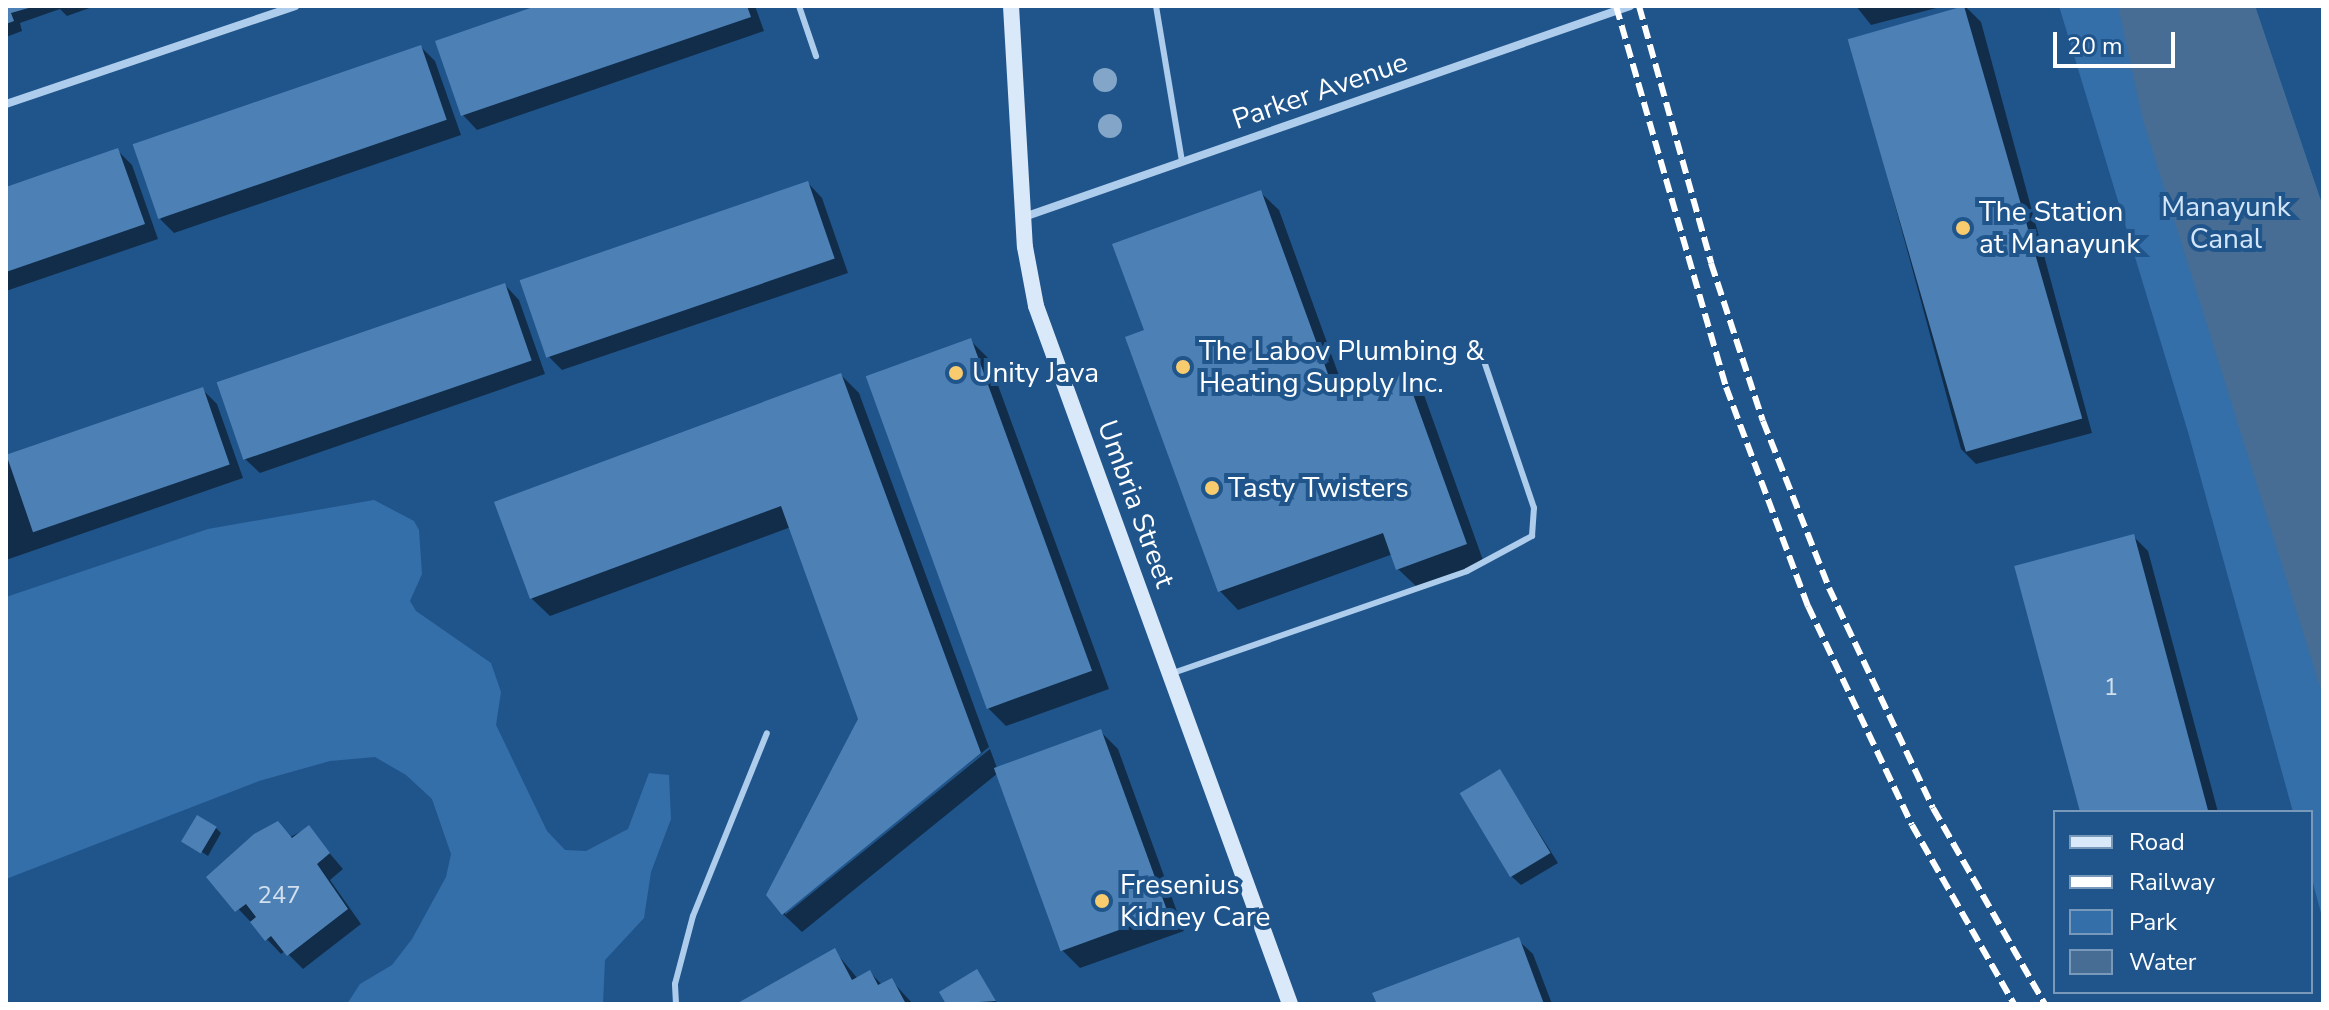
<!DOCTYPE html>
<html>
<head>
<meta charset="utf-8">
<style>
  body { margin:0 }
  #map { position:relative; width:2329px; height:1010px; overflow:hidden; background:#20558c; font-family:"Nunito Sans",sans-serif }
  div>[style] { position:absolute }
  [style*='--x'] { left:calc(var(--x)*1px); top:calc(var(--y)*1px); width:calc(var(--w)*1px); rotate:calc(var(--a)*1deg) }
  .green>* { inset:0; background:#346faa }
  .water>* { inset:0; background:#476d94 }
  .shadow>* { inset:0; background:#0007 }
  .building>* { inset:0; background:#4d81b6; transform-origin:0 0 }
  .lane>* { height:6px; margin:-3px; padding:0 3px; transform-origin:3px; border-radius:3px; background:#aecdec }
  .street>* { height:8px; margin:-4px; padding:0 4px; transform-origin:4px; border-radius:4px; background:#aecdec }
  .secondary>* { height:16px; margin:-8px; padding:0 8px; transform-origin:8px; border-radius:8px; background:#dae9f9 }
  .rail>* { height:6px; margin-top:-3px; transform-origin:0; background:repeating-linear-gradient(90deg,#fff 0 14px,transparent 0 20px) }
  .trees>* { width:24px; height:24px; margin:-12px; border-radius:50%; background:#82a5c8 }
  .dots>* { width:22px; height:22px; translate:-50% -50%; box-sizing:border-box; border:4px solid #20558c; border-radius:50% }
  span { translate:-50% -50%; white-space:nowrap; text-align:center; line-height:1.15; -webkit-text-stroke:8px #20558c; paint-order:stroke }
  .number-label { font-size:24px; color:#d2e0ed }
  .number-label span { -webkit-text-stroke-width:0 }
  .street-label { font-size:28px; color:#fff }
  .park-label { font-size:28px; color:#d3e6f9 }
  .poi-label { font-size:28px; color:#fff }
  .left { translate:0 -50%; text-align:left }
  .frame { position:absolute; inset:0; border:8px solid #fff; pointer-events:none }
  .legend { position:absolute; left:2053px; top:810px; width:260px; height:184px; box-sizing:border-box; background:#20558c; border:2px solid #7999ba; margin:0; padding:10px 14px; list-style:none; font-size:24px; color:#fff }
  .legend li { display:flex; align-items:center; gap:16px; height:40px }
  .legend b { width:40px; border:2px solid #7999ba }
  .scale { position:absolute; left:2053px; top:32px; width:122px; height:36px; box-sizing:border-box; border:4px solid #fff; border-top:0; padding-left:10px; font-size:24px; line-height:28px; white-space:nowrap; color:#fff; -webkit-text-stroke:6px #20558c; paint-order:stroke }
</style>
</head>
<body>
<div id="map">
  <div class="green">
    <div style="clip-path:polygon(2059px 6px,2255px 6px,2323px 207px,2323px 920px,2311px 876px,2311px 812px,2293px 812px,2188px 432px)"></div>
    <div style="clip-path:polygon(374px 500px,414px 521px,419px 530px,422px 574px,410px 601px,416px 611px,491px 663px,501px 692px,496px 725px,547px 831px,565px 850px,586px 851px,628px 829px,649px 773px,669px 775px,671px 819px,651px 872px,644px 918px,605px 960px,603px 1004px,347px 1004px,360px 984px,392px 965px,412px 939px,446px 877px,451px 854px,432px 799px,406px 775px,375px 757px,330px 761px,259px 781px,6px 879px,6px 597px,208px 529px)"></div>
  </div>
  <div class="water">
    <div style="clip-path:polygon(2118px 6px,2255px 6px,2323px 207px,2323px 696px,2143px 120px)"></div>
  </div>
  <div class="shadow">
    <div style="clip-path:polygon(6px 6px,95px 6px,67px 16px,60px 9px,20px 23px,22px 31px,6px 37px)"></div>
    <div style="clip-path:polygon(542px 6px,755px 6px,764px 31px,477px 130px,463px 115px)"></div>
    <div style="clip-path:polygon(1856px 6px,1944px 6px,1871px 25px)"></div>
    <div style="clip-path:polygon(1966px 7px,1981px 22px,2092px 433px,1976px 464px,1961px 449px,1850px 39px)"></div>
    <div style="clip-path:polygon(421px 47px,435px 61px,461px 135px,174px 233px,160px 219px)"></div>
    <div style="clip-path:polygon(118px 151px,132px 165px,158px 239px,6px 291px,6px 189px)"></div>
    <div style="clip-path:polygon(808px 183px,822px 198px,848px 273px,562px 370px,548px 356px)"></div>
    <div style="clip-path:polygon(1260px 192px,1279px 210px,1346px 395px,1404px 374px,1423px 392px,1484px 563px,1417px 587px,1398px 569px,1393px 554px,1238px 610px,1220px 591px,1146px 331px)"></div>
    <div style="clip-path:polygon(505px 285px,519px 300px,545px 374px,260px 473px,245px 459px)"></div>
    <div style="clip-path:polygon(970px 340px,988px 358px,1109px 689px,1006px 726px,988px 708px)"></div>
    <div style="clip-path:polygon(841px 375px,859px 393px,989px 747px,785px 910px,785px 915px,990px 749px,997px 768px,1100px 731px,1118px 749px,1184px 931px,1080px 968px,1062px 950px,998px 773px,802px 932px,783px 914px,860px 719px,791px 527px,550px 616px,531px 598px)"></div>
    <div style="clip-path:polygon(203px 390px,217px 404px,243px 478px,6px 560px,6px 457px)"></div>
    <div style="clip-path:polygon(2133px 536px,2148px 551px,2218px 812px,2082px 812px)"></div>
    <div style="clip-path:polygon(1500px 771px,1558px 863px,1521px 885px,1511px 876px)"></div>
    <div style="clip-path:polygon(216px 828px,221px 833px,208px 856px,185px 841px)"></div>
    <div style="clip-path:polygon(308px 828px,343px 869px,330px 880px,361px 924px,303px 969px,285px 951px,281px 954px,209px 878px)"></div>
    <div style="clip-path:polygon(1518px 940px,1533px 954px,1552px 1004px,1379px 1004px)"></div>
    <div style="clip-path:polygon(834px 950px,858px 979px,870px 972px,882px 985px,891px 980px,913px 1004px,738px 1004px)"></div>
    <div style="clip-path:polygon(977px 972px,998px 1004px,948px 1004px,942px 993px)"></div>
  </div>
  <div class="building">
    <div style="clip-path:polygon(6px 6px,31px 6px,32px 7px,11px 13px,14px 21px,6px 24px)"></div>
    <div style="clip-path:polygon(536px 6px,747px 6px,751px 17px,461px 116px,435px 41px)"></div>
    <div style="left:1964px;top:6px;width:429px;height:121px;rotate:74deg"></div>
    <div style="left:421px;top:45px;width:79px;height:305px;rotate:71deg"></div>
    <div style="clip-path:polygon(118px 148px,145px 224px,6px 272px,6px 187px)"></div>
    <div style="left:808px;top:181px;width:82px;height:305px;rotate:71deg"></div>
    <div style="clip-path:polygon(1261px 190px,1336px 396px,1405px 372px,1467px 544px,1396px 570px,1383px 533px,1218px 592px,1125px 337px,1144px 330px,1112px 244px)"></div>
    <div style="left:505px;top:283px;width:82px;height:305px;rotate:71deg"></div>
    <div style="left:971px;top:338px;width:354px;height:112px;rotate:70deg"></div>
    <div style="clip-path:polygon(841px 373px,981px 753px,782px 915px,766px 895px,858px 719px,781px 506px,530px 599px,494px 502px)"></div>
    <div style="left:203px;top:387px;width:82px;height:208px;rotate:71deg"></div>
    <div style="left:2134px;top:534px;width:288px;height:124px;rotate:75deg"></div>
    <div style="left:1101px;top:729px;width:195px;height:114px;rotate:70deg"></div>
    <div style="left:1500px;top:769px;width:98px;height:47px;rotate:59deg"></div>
    <div style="left:197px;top:815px;width:23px;height:31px;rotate:31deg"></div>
    <div style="clip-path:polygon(278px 821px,292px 838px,309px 825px,330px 853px,317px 864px,348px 909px,287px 956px,271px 936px,265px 941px,250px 922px,256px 917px,246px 904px,235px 912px,206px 877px,254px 834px)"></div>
    <div style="clip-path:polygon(1519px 937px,1544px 1004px,1377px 1004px,1372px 993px)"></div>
    <div style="clip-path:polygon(835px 948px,852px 980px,870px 970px,878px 985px,892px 978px,906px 1004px,736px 1004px)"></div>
    <div style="clip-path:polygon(977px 969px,996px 1001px,946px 1004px,939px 992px)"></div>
  </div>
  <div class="lane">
    <div style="--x:799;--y:6;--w:53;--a:71.2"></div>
    <div style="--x:1156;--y:6;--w:157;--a:80.5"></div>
    <div style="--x:1173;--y:673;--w:311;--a:-19.1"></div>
    <div style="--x:1467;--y:571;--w:74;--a:-28.3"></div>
    <div style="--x:1532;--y:536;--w:28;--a:-86"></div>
    <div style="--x:1534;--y:508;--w:176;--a:-108.8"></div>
    <div style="--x:676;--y:1004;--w:20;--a:-93"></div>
    <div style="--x:675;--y:984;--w:70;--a:-75.2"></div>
    <div style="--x:693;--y:916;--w:197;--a:-68"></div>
  </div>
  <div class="street">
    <div style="--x:6;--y:104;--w:305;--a:-18.7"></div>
    <div style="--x:1024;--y:217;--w:642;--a:-19.2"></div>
  </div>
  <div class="secondary">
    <div style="--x:1011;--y:6;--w:241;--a:86.7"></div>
    <div style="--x:1025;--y:247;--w:60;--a:79.4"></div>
    <div style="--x:1036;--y:306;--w:743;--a:70"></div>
  </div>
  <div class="rail">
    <div style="--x:1616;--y:6;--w:397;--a:73.9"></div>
    <div style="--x:1726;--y:387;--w:234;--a:69.5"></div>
    <div style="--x:1808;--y:606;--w:242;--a:64.6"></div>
    <div style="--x:1912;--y:825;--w:206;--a:60.3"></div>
    <div style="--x:1639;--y:6;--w:267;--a:74.3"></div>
    <div style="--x:1711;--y:263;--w:166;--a:71.8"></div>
    <div style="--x:1763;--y:421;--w:180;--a:68.4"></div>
    <div style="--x:1829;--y:588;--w:243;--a:64.7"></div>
    <div style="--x:1933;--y:808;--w:226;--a:60.3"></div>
  </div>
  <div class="trees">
    <div style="left:1105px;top:80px"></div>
    <div style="left:1110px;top:126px"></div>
  </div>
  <div class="dots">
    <div style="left:1963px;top:228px;background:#f9cb6f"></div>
    <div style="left:1183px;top:367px;background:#f9cb6f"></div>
    <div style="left:956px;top:373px;background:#f9cb6f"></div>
    <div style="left:1212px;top:488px;background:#f9cb6f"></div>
    <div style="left:1102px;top:901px;background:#f9cb6f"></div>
  </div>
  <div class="number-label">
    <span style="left:2111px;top:688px">1</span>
    <span style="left:279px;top:896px">247</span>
  </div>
  <div class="street-label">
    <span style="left:1320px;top:91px;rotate:-19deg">Parker Avenue</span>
    <span style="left:1136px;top:504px;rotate:70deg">Umbria Street</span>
  </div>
  <div class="park-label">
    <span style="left:2226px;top:223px">Manayunk<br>Canal</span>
  </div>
  <div class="poi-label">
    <span class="left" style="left:1979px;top:228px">The Station<br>at Manayunk</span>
    <span class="left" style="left:1199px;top:367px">The Labov Plumbing &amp;<br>Heating Supply Inc.</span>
    <span class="left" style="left:972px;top:373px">Unity Java</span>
    <span class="left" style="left:1228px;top:488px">Tasty Twisters</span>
    <span class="left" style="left:1120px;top:901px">Fresenius<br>Kidney Care</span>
  </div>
  <div class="frame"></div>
  <ul class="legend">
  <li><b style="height:10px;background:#dae9f9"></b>Road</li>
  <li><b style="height:10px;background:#fff"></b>Railway</li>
  <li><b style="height:22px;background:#346faa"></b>Park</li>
  <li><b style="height:22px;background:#476d94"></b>Water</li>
  </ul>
  <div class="scale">20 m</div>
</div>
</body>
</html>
